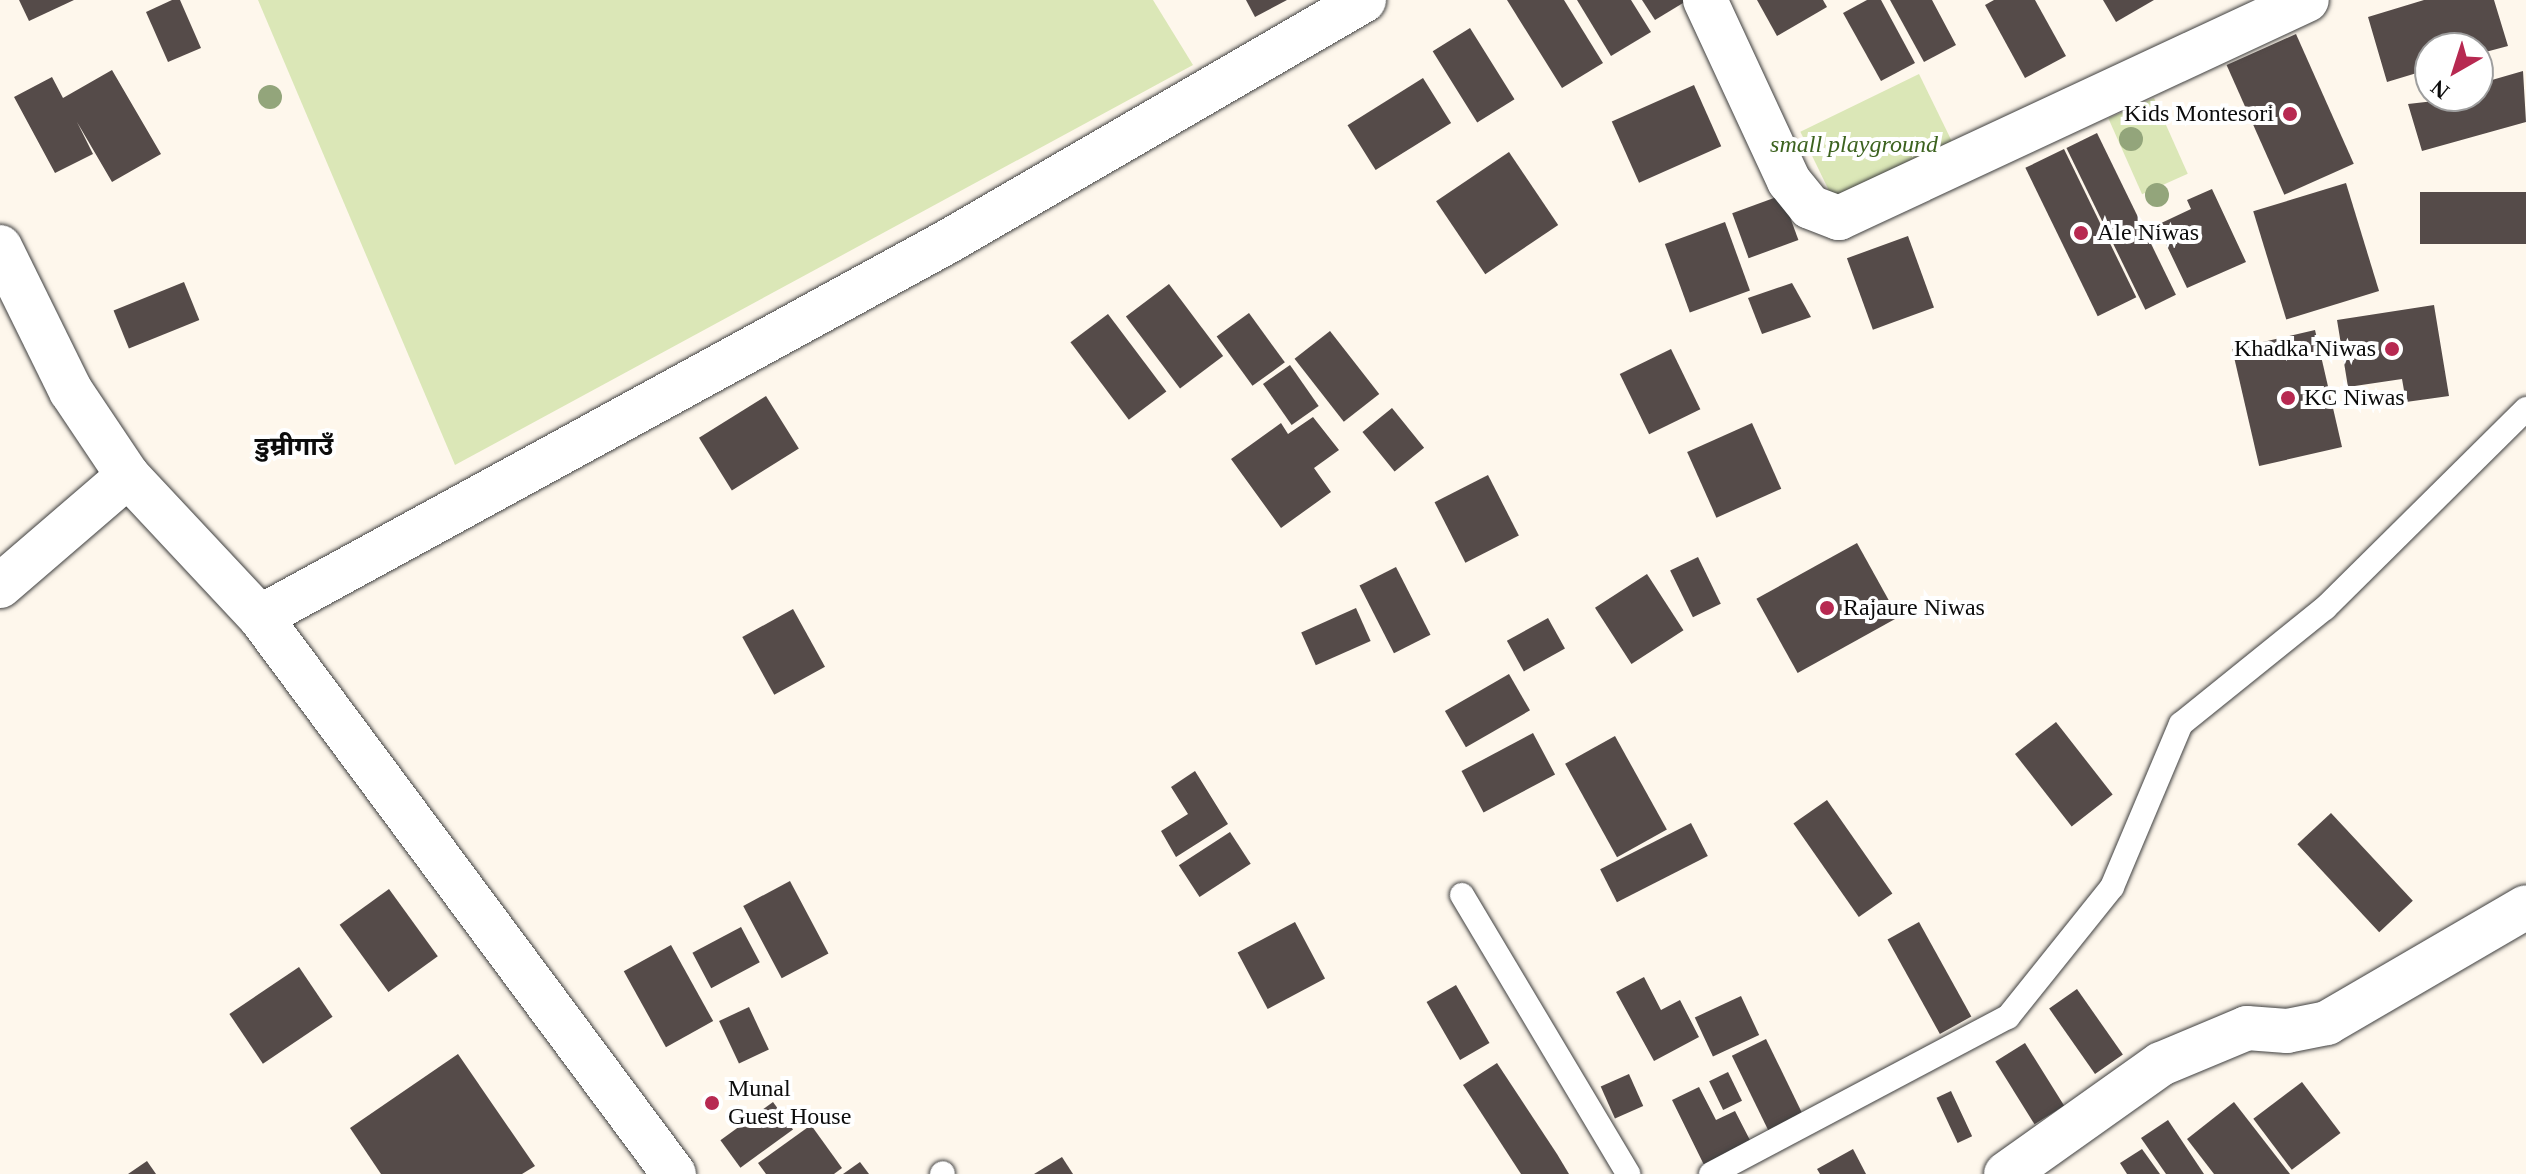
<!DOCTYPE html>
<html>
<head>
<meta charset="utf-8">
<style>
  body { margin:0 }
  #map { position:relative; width:2526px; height:1174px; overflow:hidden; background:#fef7ec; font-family:"Times New Roman","Noto Sans Devanagari",serif }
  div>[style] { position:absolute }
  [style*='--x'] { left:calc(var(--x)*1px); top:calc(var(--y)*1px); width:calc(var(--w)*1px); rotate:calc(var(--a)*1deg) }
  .green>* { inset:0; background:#dbe7b7; transform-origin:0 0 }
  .building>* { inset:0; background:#554b49; transform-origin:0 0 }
  .roads { filter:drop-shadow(0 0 2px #3f3f3f) drop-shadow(0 0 2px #3f3f3f) }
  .lane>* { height:24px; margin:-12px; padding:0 12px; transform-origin:12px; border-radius:12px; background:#fff }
  .street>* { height:44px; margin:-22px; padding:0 22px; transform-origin:22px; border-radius:22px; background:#fff }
  .trees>* { width:24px; height:24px; margin:-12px; border-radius:50%; background:#93a57b }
  .dots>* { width:22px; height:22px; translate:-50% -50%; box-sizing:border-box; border:4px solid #fff; border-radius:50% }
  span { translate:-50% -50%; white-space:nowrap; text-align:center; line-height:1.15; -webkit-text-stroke:8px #fff; paint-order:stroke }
  .poi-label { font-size:24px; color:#0c0c0c }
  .right { translate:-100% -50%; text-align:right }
  .left { translate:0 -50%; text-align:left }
  .park-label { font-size:24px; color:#3c621f; font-style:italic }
  .neighbourhood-label { font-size:26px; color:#0c0c0c; font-weight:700 }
  .north { position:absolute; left:2414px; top:32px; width:80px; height:80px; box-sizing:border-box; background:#fff; border:2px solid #9e9e9e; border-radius:50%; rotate:219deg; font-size:22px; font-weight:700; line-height:32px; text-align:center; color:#0c0c0c }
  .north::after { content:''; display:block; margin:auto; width:28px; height:36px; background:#b72951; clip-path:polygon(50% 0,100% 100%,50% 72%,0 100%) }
</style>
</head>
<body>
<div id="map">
  <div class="green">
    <div style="clip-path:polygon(258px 0,1153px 0,1193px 65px,455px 465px)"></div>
    <div style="left:1919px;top:74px;width:78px;height:132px;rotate:64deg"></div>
    <div style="left:2154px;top:98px;width:83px;height:50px;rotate:66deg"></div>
  </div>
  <div class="building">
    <div style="clip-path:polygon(19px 0,74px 0,29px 21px)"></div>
    <div style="clip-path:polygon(172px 0,180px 0,201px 48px,168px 62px,146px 12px)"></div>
    <div style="clip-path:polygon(1246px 0,1287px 0,1255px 17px)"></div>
    <div style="clip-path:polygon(1507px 0,1564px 0,1603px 63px,1562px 88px)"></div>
    <div style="clip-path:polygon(1577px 0,1631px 0,1651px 32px,1611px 56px)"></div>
    <div style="clip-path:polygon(1642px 0,1688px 0,1655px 20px)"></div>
    <div style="clip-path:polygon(1757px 0,1823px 0,1827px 7px,1777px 36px)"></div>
    <div style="clip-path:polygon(1867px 0,1881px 0,1915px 63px,1881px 81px,1843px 13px)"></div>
    <div style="clip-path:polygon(1890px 0,1932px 0,1956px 45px,1924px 62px)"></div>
    <div style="clip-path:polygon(1994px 0,2035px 0,2066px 56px,2025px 78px,1985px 5px)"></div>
    <div style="clip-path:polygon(2103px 0,2154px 0,2116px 22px)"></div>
    <div style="clip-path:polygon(2424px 0,2494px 0,2508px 46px,2478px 54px,2478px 48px,2430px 48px,2430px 69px,2387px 82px,2368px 17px)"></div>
    <div style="left:1470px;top:28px;width:84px;height:44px;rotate:58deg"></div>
    <div style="left:2296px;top:34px;width:142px;height:76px;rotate:66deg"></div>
    <div style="clip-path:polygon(112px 70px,161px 154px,112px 182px,77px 122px,93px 154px,55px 173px,14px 97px,52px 77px,63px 98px)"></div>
    <div style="clip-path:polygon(2523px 71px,2526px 122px,2422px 151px,2408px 104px,2478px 96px,2478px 84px)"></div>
    <div style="left:1423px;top:78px;width:53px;height:89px;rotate:58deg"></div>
    <div style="left:1694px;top:85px;width:67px;height:90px;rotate:66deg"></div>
    <div style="left:2097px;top:133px;width:180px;height:34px;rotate:64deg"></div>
    <div style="left:2064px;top:149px;width:165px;height:43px;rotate:64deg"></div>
    <div style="left:1509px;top:152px;width:88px;height:88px;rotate:56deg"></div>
    <div style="left:2346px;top:183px;width:113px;height:97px;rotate:73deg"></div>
    <div style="clip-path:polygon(2212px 189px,2246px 262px,2187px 288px,2157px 225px,2191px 209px,2187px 200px)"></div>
    <div style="left:2526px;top:192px;width:52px;height:106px;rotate:90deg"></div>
    <div style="left:1782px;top:195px;width:48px;height:53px;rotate:70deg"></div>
    <div style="left:1725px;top:222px;width:73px;height:64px;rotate:70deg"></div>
    <div style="left:1908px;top:236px;width:76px;height:65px;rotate:70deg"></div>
    <div style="left:184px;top:282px;width:41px;height:76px;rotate:68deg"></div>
    <div style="clip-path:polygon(1792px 283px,1811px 317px,1762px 334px,1748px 298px)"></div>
    <div style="left:1169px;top:284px;width:90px;height:54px;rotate:53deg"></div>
    <div style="clip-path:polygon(2434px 305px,2449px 396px,2406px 402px,2402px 379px,2348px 387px,2337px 320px)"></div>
    <div style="left:1249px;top:313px;width:61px;height:40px;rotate:54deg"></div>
    <div style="left:1108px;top:314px;width:97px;height:47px;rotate:53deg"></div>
    <div style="left:2315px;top:330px;width:120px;height:85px;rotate:77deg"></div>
    <div style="left:1330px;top:331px;width:80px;height:45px;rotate:52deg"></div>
    <div style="left:1671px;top:349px;width:67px;height:57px;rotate:64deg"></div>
    <div style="left:1290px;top:365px;width:50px;height:33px;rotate:55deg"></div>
    <div style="left:766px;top:396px;width:62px;height:79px;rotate:58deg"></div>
    <div style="left:1392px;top:408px;width:51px;height:38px;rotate:51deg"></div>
    <div style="clip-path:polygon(1313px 417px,1339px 450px,1314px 468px,1331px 492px,1281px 528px,1231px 459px,1281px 423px,1288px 434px)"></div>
    <div style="left:1752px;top:423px;width:72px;height:71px;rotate:66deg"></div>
    <div style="left:1488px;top:475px;width:68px;height:60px;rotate:63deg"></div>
    <div style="left:1857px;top:543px;width:85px;height:115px;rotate:61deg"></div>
    <div style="left:1698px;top:557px;width:52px;height:31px;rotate:64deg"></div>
    <div style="left:1396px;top:567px;width:76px;height:41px;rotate:63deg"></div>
    <div style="left:1647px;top:574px;width:67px;height:62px;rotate:57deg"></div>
    <div style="left:1356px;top:608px;width:36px;height:60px;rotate:66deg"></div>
    <div style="left:793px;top:609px;width:66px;height:58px;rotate:61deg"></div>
    <div style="left:1548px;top:618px;width:35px;height:47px;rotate:61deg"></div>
    <div style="left:1509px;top:674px;width:42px;height:74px;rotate:60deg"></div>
    <div style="left:2056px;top:722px;width:92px;height:52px;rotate:52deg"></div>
    <div style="left:1533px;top:733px;width:47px;height:81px;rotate:62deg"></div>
    <div style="left:1615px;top:736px;width:107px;height:57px;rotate:61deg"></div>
    <div style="clip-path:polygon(1195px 771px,1228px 824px,1176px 857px,1161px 831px,1188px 814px,1171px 787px)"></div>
    <div style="left:1827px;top:800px;width:114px;height:41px;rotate:55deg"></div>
    <div style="left:2331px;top:813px;width:120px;height:46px;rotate:47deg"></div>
    <div style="left:1691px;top:823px;width:37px;height:102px;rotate:63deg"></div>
    <div style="left:1230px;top:832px;width:38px;height:61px;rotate:57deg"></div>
    <div style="left:790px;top:881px;width:82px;height:53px;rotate:62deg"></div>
    <div style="left:389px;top:889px;width:83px;height:61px;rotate:54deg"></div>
    <div style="left:1295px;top:922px;width:64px;height:65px;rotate:62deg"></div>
    <div style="left:1919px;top:922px;width:108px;height:36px;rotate:61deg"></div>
    <div style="left:741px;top:927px;width:40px;height:55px;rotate:62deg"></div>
    <div style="left:671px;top:945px;width:87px;height:54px;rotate:61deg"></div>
    <div style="left:299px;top:967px;width:60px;height:84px;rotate:56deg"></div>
    <div style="clip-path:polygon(1644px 977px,1661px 1010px,1680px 1000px,1699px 1037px,1654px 1061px,1616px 992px)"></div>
    <div style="left:1456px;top:985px;width:67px;height:34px;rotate:60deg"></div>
    <div style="left:2077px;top:989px;width:80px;height:34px;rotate:55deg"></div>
    <div style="left:1741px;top:996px;width:43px;height:51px;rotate:65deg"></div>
    <div style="left:749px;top:1007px;width:47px;height:33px;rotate:65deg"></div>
    <div style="left:1766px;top:1039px;width:90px;height:38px;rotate:64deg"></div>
    <div style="left:2025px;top:1043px;width:74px;height:35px;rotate:58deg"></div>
    <div style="clip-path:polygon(458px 1054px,535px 1166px,522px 1174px,381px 1174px,350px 1128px)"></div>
    <div style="clip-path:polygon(1497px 1063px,1557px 1154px,1569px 1174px,1521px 1174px,1463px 1085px)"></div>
    <div style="left:1728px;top:1072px;width:32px;height:21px;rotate:64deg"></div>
    <div style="left:1629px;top:1074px;width:35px;height:31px;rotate:66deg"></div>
    <div style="left:2302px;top:1082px;width:64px;height:61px;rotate:53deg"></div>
    <div style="clip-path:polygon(1699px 1087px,1716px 1120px,1735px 1111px,1753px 1146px,1706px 1169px,1672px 1100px)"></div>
    <div style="left:1951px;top:1091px;width:50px;height:16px;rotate:65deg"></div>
    <div style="left:773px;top:1102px;width:34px;height:65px;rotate:54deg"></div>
    <div style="clip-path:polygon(2234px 1102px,2290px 1174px,2214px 1174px,2187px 1139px)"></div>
    <div style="clip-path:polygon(2168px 1120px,2204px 1174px,2166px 1174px,2141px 1138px)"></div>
    <div style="clip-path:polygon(811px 1125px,842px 1168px,834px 1174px,766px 1174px,758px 1163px)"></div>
    <div style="clip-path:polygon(1853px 1149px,1866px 1174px,1820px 1174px,1817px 1169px)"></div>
    <div style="clip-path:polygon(2142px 1149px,2160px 1174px,2127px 1174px,2120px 1163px)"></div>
    <div style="clip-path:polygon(1062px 1157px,1073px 1174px,1034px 1174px)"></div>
    <div style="clip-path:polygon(147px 1161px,156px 1174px,128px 1174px)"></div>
    <div style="clip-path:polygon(860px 1162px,869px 1174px,843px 1174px)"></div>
  </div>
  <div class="roads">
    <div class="lane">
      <div style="--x:1462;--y:895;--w:325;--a:59.2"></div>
      <div style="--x:942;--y:1174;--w:1;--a:-45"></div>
      <div style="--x:1711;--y:1174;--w:336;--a:-27.9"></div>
      <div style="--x:2008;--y:1017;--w:166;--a:-51.3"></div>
      <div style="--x:2112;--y:887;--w:177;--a:-67.1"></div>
      <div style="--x:2181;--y:724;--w:185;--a:-38.9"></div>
      <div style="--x:2325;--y:608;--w:283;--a:-44.7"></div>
    </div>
    <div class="street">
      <div style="--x:1705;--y:0;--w:200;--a:65.1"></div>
      <div style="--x:1789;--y:181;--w:33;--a:51"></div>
      <div style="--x:1810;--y:207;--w:31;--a:21"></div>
      <div style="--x:1839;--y:218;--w:516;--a:-24.98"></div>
      <div style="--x:0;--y:247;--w:161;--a:63.8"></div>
      <div style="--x:71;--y:391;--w:102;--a:56.2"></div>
      <div style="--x:128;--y:476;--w:193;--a:46.9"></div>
      <div style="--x:260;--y:617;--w:694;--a:53.38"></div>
      <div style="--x:0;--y:586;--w:169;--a:-40.7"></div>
      <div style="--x:260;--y:617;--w:783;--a:-28.63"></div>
      <div style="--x:947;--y:242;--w:482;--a:-30.1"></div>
      <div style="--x:2006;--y:1174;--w:190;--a:-35.4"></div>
      <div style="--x:2161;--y:1064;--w:93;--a:-22.7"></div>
      <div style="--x:2247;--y:1028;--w:40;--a:4.3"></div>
      <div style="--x:2287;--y:1031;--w:41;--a:-11.3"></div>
      <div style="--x:2327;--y:1023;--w:230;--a:-30.2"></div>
    </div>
  </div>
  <div class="trees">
    <div style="left:270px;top:97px"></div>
    <div style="left:2131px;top:139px"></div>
    <div style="left:2157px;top:195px"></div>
  </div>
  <div class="dots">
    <div style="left:2290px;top:114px;background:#b72951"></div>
    <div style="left:2081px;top:233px;background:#b72951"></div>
    <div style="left:2392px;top:349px;background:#b72951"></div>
    <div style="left:2288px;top:398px;background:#b72951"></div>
    <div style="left:1827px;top:608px;background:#b72951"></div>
    <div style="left:712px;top:1103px;background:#b72951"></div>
  </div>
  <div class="poi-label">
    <span class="right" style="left:2274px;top:114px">Kids Montesori</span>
    <span class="left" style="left:2097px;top:233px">Ale Niwas</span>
    <span class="right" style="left:2376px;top:349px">Khadka Niwas</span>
    <span class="left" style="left:2304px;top:398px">KC Niwas</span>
    <span class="left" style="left:1843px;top:608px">Rajaure Niwas</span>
    <span class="left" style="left:728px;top:1103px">Munal<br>Guest House</span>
  </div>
  <div class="park-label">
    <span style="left:1854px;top:145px">small playground</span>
  </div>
  <div class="neighbourhood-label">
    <span style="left:294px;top:447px">डुम्रीगाउँ</span>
  </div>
  <div class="north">N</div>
</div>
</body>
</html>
